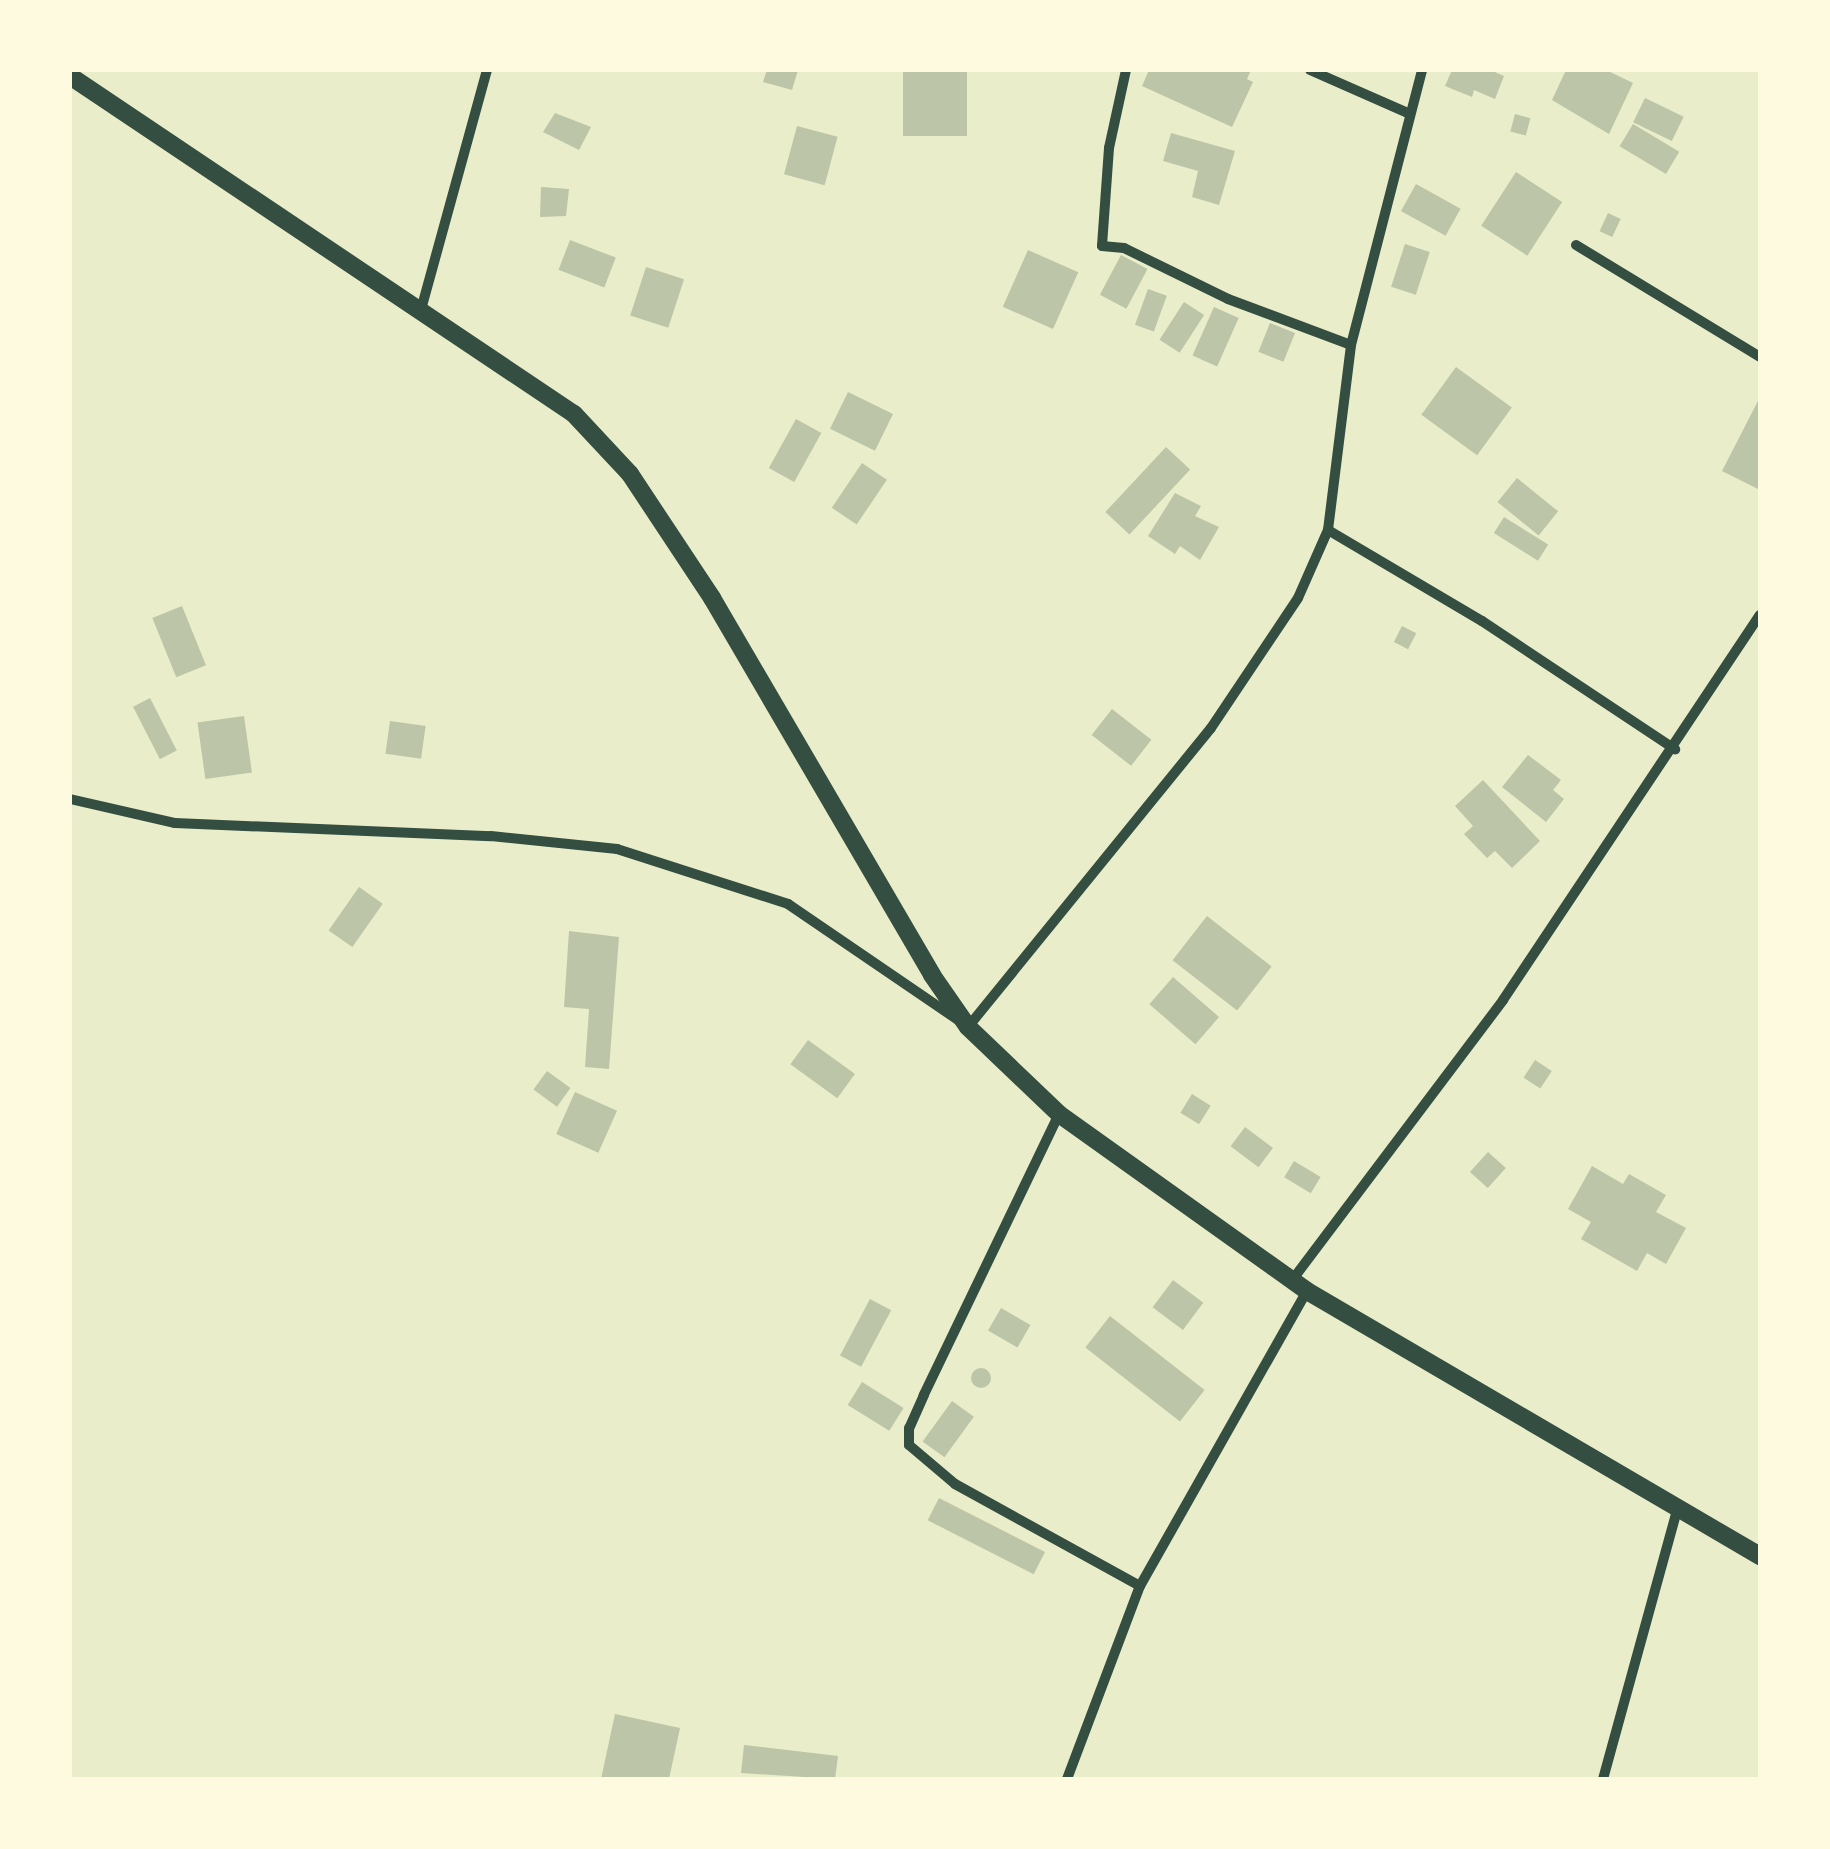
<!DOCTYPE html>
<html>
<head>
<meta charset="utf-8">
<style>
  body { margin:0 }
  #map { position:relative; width:1830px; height:1849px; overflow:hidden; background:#e9edc9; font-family:Commissioner,sans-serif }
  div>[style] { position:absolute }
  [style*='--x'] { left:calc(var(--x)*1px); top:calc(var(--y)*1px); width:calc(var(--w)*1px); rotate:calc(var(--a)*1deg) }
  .building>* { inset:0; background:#bcc5a7; transform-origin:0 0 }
  .round { border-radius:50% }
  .minor>* { height:10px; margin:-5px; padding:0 5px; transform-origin:5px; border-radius:5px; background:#344e41 }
  .tertiary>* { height:18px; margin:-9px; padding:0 9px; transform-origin:9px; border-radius:9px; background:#344e41 }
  span { translate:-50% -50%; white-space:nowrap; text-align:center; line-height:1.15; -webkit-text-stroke:9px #fefae0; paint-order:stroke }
  .frame { position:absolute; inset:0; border:72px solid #fefae0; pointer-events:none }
</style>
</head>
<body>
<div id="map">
  <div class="building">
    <div style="clip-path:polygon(767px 70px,798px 70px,792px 90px,763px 82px)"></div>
    <div style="left:903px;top:70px;width:64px;height:66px"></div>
    <div style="clip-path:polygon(1149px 70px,1251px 70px,1247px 79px,1253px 82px,1232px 127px,1142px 86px)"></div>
    <div style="clip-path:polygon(1452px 70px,1490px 70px,1504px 76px,1495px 99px,1474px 90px,1472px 97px,1445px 86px)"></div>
    <div style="clip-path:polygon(1566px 70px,1606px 70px,1633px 83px,1609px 134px,1552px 100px)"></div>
    <div style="left:1645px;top:98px;width:43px;height:27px;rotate:26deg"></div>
    <div style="clip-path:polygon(555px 113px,591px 127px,579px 150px,543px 132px)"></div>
    <div style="left:1515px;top:114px;width:16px;height:18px;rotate:15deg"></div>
    <div style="left:1633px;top:124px;width:54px;height:26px;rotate:31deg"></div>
    <div style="left:797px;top:126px;width:42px;height:50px;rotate:15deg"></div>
    <div style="clip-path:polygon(1171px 133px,1235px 151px,1219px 205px,1192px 197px,1198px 171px,1163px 161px)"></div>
    <div style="left:1516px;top:172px;width:55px;height:64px;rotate:33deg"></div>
    <div style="left:1416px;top:184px;width:51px;height:31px;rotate:29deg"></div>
    <div style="clip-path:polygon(541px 187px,569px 189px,566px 216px,540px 217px)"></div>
    <div style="left:1608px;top:213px;width:14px;height:20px;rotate:25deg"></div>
    <div style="left:570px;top:240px;width:49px;height:32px;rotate:21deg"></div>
    <div style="left:1405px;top:244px;width:26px;height:45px;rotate:18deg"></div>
    <div style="left:1028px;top:250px;width:55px;height:62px;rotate:24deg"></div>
    <div style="left:1121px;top:255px;width:30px;height:45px;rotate:28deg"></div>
    <div style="left:646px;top:267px;width:40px;height:51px;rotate:18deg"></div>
    <div style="left:1148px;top:289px;width:20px;height:38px;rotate:20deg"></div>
    <div style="left:1184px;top:302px;width:24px;height:45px;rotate:33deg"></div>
    <div style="left:1214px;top:307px;width:27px;height:53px;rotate:24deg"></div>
    <div style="left:1270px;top:323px;width:27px;height:31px;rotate:22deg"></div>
    <div style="left:1456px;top:367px;width:69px;height:59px;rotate:36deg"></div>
    <div style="left:848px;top:392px;width:50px;height:41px;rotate:26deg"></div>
    <div style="clip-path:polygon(1760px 397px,1760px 490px,1722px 471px)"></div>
    <div style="left:796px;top:419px;width:29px;height:56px;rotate:29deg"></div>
    <div style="left:1166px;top:447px;width:33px;height:89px;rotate:43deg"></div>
    <div style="left:862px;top:463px;width:30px;height:54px;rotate:34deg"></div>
    <div style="left:1517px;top:478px;width:53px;height:31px;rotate:39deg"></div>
    <div style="clip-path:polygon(1175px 493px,1201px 506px,1195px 516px,1219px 527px,1200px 560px,1180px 546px,1175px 554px,1148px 536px)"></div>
    <div style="left:1504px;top:517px;width:52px;height:19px;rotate:32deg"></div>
    <div style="left:182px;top:606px;width:64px;height:32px;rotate:68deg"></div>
    <div style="left:1402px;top:626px;width:16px;height:18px;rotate:27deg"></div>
    <div style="left:150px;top:698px;width:59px;height:19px;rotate:63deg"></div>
    <div style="left:1112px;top:709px;width:50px;height:33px;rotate:38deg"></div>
    <div style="left:244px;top:716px;width:57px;height:47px;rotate:82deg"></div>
    <div style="left:390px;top:721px;width:36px;height:33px;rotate:8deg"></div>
    <div style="clip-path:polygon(1528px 755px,1561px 780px,1553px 790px,1564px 799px,1546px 822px,1502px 787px)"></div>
    <div style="clip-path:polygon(1483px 780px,1540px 841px,1512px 868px,1495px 851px,1487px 858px,1464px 834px,1473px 826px,1455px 806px)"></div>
    <div style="left:359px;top:887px;width:29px;height:53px;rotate:35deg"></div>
    <div style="left:1207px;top:916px;width:82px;height:56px;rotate:38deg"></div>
    <div style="clip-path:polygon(569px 931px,619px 937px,609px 1069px,585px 1067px,589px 1009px,564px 1007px)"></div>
    <div style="left:1173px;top:977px;width:61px;height:36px;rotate:41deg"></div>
    <div style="left:808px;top:1040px;width:58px;height:30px;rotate:36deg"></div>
    <div style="left:1535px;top:1060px;width:20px;height:21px;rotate:33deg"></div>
    <div style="left:547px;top:1071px;width:29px;height:23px;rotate:36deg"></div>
    <div style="left:575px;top:1092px;width:46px;height:46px;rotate:24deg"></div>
    <div style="left:1192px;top:1094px;width:22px;height:22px;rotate:32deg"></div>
    <div style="left:1245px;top:1127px;width:35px;height:24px;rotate:37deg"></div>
    <div style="left:1488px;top:1152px;width:24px;height:27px;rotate:42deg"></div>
    <div style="left:1294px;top:1161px;width:31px;height:19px;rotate:31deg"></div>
    <div style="clip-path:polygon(1592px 1166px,1623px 1184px,1629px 1174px,1666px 1195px,1656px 1212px,1686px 1228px,1666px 1264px,1647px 1253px,1637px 1271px,1581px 1239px,1591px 1222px,1568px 1209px)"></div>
    <div style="left:1173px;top:1280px;width:38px;height:34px;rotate:37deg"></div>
    <div style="left:870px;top:1299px;width:24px;height:64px;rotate:28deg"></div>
    <div style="left:1001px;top:1308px;width:34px;height:26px;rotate:30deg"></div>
    <div style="left:1110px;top:1316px;width:120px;height:40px;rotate:38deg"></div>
    <div class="round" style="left:971px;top:1368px;width:20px;height:20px"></div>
    <div style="left:862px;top:1382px;width:49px;height:27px;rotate:32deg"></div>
    <div style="left:952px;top:1401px;width:27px;height:50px;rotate:36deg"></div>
    <div style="left:939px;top:1498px;width:119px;height:25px;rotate:27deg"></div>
    <div style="clip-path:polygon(615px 1714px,680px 1728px,669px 1779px,601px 1779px)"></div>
    <div style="clip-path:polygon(744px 1745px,838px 1756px,835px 1779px,741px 1773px)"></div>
  </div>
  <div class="minor">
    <div style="--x:1126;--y:70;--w:80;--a:102.3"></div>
    <div style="--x:1109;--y:148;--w:98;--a:94.1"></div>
    <div style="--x:1102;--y:246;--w:22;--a:5"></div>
    <div style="--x:1124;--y:248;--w:116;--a:26.1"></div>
    <div style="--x:1228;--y:299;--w:131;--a:20.5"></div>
    <div style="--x:1310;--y:70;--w:109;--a:23.7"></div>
    <div style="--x:1576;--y:245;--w:215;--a:31.3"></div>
    <div style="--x:422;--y:306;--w:245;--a:-74.6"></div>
    <div style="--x:1328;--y:530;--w:179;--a:30.6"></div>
    <div style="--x:1482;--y:621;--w:232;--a:33.6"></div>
    <div style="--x:70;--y:799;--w:108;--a:12.9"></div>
    <div style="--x:175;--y:823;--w:316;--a:2.4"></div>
    <div style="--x:491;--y:836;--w:127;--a:5.9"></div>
    <div style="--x:617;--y:849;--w:180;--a:17.8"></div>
    <div style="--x:788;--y:904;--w:218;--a:34.3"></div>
    <div style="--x:968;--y:1027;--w:385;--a:-50.9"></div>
    <div style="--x:1211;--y:728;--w:156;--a:-56.2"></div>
    <div style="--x:1298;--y:598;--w:74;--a:-66.2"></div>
    <div style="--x:1328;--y:530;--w:186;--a:-82.9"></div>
    <div style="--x:1351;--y:345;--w:284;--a:-75.5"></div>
    <div style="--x:1059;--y:1114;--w:312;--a:115.7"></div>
    <div style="--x:924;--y:1395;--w:36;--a:114"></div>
    <div style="--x:909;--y:1428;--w:17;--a:90"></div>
    <div style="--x:909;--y:1445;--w:60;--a:40.3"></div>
    <div style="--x:955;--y:1484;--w:211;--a:28.9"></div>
    <div style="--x:1293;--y:1279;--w:349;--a:-53"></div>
    <div style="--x:1503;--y:1000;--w:463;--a:-56.3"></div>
    <div style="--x:1067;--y:1779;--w:206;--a:-69.3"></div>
    <div style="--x:1140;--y:1586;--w:339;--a:-60.5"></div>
    <div style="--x:1603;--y:1779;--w:282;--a:-74.6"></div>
  </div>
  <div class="tertiary">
    <div style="--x:70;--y:76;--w:607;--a:33.85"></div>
    <div style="--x:574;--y:414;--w:82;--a:47"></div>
    <div style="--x:630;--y:474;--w:149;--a:56.5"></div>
    <div style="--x:712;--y:598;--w:436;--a:59.7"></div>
    <div style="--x:932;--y:975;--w:63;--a:55.3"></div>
    <div style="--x:968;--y:1027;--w:126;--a:43.7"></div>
    <div style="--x:1059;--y:1114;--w:305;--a:35.5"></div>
    <div style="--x:1307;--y:1291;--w:525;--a:30.33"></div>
  </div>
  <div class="frame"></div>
</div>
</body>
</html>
